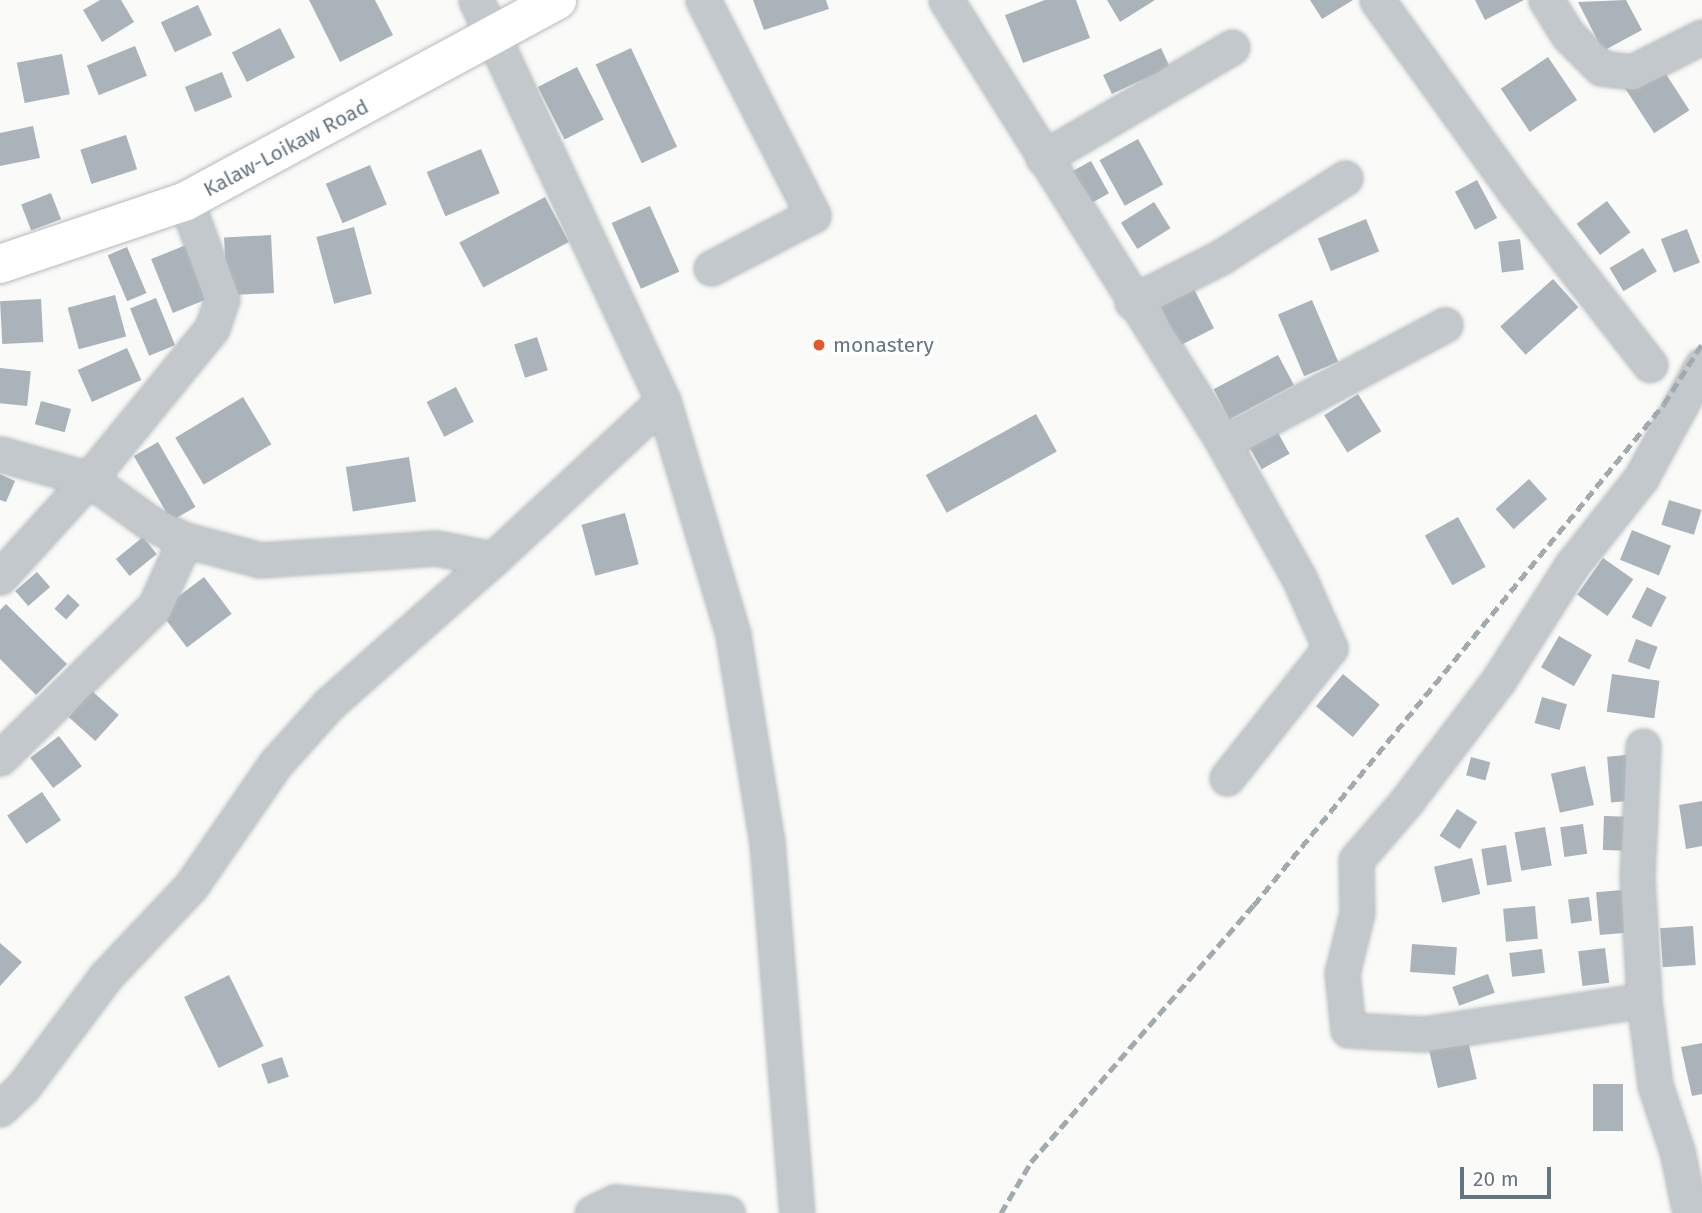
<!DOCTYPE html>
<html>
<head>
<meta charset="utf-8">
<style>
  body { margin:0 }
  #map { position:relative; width:1702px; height:1213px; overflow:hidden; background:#fafaf8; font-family:"Fira Sans",sans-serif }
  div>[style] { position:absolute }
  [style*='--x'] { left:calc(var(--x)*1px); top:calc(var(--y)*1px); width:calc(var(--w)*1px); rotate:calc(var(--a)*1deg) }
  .building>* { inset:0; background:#aab3b9; transform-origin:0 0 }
  .roads { filter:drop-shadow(0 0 2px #b5babe) drop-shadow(0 0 2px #b5babe) }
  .minor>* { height:33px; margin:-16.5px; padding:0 16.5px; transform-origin:16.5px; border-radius:16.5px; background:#c3c8cc }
  .major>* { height:38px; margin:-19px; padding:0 19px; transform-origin:19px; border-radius:19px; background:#fff }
  .rail>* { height:5px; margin-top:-2.5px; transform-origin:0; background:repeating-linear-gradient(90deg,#a2aab0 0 10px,transparent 0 15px) }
  .dots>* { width:19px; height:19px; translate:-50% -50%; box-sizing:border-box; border:4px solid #fff; border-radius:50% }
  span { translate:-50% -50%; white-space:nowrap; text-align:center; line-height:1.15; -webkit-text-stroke:7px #fff; paint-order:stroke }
  .street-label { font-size:21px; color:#657683 }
  .poi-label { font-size:21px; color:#657683 }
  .left { translate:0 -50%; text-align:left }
  .scale { position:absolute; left:1460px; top:1167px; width:91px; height:32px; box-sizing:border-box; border:4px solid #657683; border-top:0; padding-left:9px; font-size:21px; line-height:24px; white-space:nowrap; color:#657683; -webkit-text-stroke:5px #fff; paint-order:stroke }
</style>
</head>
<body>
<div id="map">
  <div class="building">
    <div style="clip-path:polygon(100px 0,121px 0,134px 22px,102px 42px,83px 10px)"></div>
    <div style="clip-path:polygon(309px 0,375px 0,393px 35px,340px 62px)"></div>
    <div style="clip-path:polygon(753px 0,826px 0,829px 9px,764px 30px)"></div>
    <div style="clip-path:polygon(1045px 0,1076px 0,1090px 38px,1023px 63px,1005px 15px)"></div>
    <div style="clip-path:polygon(1107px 0,1155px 0,1120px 22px)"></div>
    <div style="clip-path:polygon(1310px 0,1353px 0,1322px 19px)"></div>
    <div style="clip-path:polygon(1475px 0,1524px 0,1485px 20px)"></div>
    <div style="clip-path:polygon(1626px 0,1642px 30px,1603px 51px,1578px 2px)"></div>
    <div style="left:198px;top:5px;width:33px;height:41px;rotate:65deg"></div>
    <div style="left:280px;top:28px;width:33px;height:54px;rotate:63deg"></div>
    <div style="left:135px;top:46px;width:32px;height:52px;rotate:68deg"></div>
    <div style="left:631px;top:48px;width:109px;height:39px;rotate:65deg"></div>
    <div style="left:1161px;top:48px;width:21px;height:64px;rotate:65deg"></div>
    <div style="left:62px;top:54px;width:41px;height:46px;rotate:79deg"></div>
    <div style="left:1548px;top:57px;width:52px;height:57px;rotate:56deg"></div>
    <div style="left:1660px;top:65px;width:54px;height:42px;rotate:57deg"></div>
    <div style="left:577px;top:67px;width:59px;height:44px;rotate:63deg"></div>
    <div style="left:222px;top:72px;width:27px;height:40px;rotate:68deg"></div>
    <div style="clip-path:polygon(33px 126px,40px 158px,0 166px,0 133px)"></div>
    <div style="left:126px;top:135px;width:36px;height:48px;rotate:72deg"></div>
    <div style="left:1138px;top:139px;width:52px;height:44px;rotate:61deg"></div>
    <div style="left:481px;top:149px;width:48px;height:59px;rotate:67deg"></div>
    <div style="left:1091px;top:161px;width:37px;height:26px;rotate:61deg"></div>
    <div style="left:370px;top:165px;width:43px;height:48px;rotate:67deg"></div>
    <div style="left:1477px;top:180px;width:43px;height:25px;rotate:62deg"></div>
    <div style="left:51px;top:193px;width:28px;height:32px;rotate:69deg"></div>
    <div style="left:545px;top:197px;width:51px;height:97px;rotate:62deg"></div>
    <div style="left:1607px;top:201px;width:39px;height:38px;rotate:53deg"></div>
    <div style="left:1154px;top:202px;width:31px;height:39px;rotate:58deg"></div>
    <div style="left:650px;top:206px;width:72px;height:42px;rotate:66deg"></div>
    <div style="left:1366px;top:219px;width:35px;height:52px;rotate:68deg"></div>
    <div style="left:354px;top:227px;width:69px;height:39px;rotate:75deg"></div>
    <div style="left:1687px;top:229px;width:36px;height:28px;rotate:69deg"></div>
    <div style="left:271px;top:235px;width:58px;height:47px;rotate:87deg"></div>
    <div style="left:1520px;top:239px;width:31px;height:22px;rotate:83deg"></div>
    <div style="left:191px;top:243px;width:58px;height:43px;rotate:68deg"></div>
    <div style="left:127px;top:247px;width:50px;height:21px;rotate:67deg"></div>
    <div style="left:1643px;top:248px;width:27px;height:39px;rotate:59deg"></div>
    <div style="left:1553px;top:279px;width:38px;height:71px;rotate:48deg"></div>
    <div style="left:1194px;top:289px;width:44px;height:38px;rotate:63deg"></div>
    <div style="left:115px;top:295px;width:43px;height:49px;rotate:75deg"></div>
    <div style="left:156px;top:298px;width:51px;height:28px;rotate:68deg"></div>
    <div style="left:41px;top:299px;width:43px;height:41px;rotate:87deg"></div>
    <div style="left:1312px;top:300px;width:67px;height:37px;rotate:67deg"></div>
    <div style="left:537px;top:337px;width:35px;height:24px;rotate:72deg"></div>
    <div style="left:127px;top:348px;width:35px;height:54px;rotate:66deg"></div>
    <div style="left:1278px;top:355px;width:34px;height:73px;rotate:62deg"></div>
    <div style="left:0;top:368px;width:31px;height:35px;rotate:6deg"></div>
    <div style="left:456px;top:387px;width:39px;height:33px;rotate:63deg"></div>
    <div style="left:1358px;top:394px;width:44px;height:40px;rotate:58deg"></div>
    <div style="left:243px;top:397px;width:55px;height:79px;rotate:59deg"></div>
    <div style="left:41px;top:401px;width:31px;height:24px;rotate:15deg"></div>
    <div style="left:1036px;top:414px;width:43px;height:126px;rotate:61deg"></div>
    <div style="left:1277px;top:431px;width:26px;height:32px;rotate:61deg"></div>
    <div style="left:158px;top:442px;width:75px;height:28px;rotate:60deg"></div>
    <div style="left:409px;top:457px;width:45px;height:64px;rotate:81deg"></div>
    <div style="clip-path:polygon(0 474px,15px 481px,6px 502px,0 500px)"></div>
    <div style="left:1529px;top:479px;width:27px;height:45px;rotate:48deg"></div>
    <div style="left:1669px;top:500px;width:34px;height:26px;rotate:17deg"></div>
    <div style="left:625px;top:513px;width:53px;height:45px;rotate:75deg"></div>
    <div style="left:1458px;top:517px;width:57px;height:38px;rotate:61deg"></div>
    <div style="left:1632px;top:530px;width:42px;height:32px;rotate:22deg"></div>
    <div style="left:143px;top:537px;width:22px;height:35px;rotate:51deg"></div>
    <div style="left:1603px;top:558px;width:37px;height:45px;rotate:35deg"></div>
    <div style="left:37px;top:572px;width:20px;height:29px;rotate:49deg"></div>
    <div style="left:204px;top:577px;width:46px;height:56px;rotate:53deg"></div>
    <div style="left:1647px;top:587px;width:22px;height:34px;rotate:27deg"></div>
    <div style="left:68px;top:594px;width:16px;height:20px;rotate:43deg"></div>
    <div style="clip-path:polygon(6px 604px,67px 664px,36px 695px,0 659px,0 610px)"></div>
    <div style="left:1559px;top:636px;width:38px;height:36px;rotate:30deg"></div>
    <div style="left:1636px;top:639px;width:23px;height:24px;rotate:20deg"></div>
    <div style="left:1343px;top:674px;width:48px;height:42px;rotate:40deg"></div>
    <div style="left:1612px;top:674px;width:48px;height:38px;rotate:8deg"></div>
    <div style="left:92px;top:691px;width:36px;height:35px;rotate:42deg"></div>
    <div style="left:1542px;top:697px;width:26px;height:27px;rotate:16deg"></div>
    <div style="left:59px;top:736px;width:38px;height:36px;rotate:53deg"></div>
    <div style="left:1626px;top:755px;width:46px;height:19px;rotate:85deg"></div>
    <div style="left:1471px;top:757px;width:20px;height:19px;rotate:15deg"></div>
    <div style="left:1585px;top:766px;width:40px;height:35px;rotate:77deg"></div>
    <div style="left:42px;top:792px;width:34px;height:42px;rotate:56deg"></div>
    <div style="clip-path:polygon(1702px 801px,1702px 846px,1686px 849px,1679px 805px)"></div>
    <div style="left:1457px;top:809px;width:24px;height:32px;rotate:33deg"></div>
    <div style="left:1604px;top:816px;width:24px;height:34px;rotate:2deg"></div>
    <div style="left:1583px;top:824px;width:30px;height:23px;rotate:82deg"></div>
    <div style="left:1545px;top:827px;width:39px;height:31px;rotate:80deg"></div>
    <div style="left:1506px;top:845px;width:37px;height:25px;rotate:81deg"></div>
    <div style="left:1472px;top:858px;width:37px;height:39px;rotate:77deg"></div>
    <div style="left:1622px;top:890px;width:43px;height:26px;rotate:85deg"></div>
    <div style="left:1589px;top:897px;width:24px;height:21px;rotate:83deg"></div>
    <div style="left:1535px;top:906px;width:33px;height:32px;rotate:85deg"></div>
    <div style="left:1693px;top:926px;width:39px;height:33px;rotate:86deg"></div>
    <div style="clip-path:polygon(0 943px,22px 962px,0 986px)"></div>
    <div style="left:1412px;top:944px;width:45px;height:28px;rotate:4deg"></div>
    <div style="left:1605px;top:948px;width:35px;height:27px;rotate:83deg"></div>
    <div style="left:1542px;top:949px;width:24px;height:33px;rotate:83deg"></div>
    <div style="left:1488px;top:974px;width:20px;height:38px;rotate:70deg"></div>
    <div style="left:229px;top:975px;width:79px;height:50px;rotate:64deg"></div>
    <div style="left:1468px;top:1041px;width:39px;height:40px;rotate:77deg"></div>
    <div style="clip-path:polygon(1702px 1043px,1702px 1094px,1692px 1096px,1681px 1047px)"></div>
    <div style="left:282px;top:1057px;width:21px;height:22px;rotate:71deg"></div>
    <div style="left:1593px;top:1084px;width:30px;height:47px"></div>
  </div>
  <div class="roads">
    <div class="minor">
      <div style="--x:476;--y:0;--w:442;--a:65"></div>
      <div style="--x:663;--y:401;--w:244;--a:73.3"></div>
      <div style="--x:733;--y:635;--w:210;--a:80.7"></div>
      <div style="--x:767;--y:842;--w:372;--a:85.4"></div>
      <div style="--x:703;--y:0;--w:242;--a:62.9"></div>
      <div style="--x:813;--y:215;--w:115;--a:152.5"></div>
      <div style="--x:946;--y:0;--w:514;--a:57.89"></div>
      <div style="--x:1219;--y:435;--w:15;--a:8"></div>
      <div style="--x:1234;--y:437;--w:239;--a:-28"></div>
      <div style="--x:1377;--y:0;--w:236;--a:54.3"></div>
      <div style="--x:1515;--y:192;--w:219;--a:52"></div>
      <div style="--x:1546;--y:0;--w:41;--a:57.8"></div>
      <div style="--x:1568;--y:35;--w:47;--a:45"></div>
      <div style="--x:1601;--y:68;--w:31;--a:7"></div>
      <div style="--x:1632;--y:72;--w:78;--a:-26.6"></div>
      <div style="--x:1043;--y:158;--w:219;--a:-30.4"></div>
      <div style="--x:1132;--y:302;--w:100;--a:-26.8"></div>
      <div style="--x:1221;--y:257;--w:147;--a:-32.5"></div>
      <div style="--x:1219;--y:435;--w:164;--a:60.8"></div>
      <div style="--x:1299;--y:578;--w:77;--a:66.1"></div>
      <div style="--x:1330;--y:648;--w:166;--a:128.4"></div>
      <div style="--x:0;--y:454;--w:92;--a:15.7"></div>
      <div style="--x:89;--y:479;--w:75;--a:35.8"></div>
      <div style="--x:150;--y:523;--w:39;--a:26"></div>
      <div style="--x:185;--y:540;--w:78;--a:14.9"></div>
      <div style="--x:260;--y:560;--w:176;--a:-3.9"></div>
      <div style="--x:436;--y:548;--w:58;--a:10.9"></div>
      <div style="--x:493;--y:559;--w:232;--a:-42.9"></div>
      <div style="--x:0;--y:577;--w:132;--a:-47.8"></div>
      <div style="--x:89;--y:479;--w:195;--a:-50.8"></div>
      <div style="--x:212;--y:328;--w:31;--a:-71"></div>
      <div style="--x:222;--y:299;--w:104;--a:-110.2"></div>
      <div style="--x:1643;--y:746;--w:131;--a:92.6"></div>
      <div style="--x:1637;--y:877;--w:123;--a:86.7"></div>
      <div style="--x:1644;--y:1000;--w:86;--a:82.6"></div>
      <div style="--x:1655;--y:1085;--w:70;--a:71.6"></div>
      <div style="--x:1677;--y:1151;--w:63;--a:78.2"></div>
      <div style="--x:0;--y:758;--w:217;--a:-44.4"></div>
      <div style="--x:155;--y:606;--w:72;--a:-65.6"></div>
      <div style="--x:1644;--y:1000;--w:223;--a:171.2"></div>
      <div style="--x:1424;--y:1034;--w:76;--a:-177"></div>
      <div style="--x:1348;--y:1030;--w:57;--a:-96"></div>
      <div style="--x:1342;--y:973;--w:62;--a:-76"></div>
      <div style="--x:1357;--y:913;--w:53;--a:-91.1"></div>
      <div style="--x:1356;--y:860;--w:77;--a:-49.2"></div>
      <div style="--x:1406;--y:802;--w:152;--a:-52.8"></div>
      <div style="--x:1498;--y:681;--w:138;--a:-57.5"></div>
      <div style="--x:1572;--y:565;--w:111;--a:-51.6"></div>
      <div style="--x:1641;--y:478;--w:128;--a:-61.6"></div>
      <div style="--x:0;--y:1109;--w:32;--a:-44"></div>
      <div style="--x:23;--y:1087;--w:139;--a:-53.2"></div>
      <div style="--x:106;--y:976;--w:124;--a:-46.6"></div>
      <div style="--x:191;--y:886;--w:150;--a:-55.4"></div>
      <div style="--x:276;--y:763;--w:79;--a:-48.1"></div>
      <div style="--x:329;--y:704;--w:219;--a:-41.5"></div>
      <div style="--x:592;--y:1213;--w:25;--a:-26"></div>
      <div style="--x:615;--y:1202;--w:113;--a:5.6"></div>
    </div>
    <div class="major">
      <div style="--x:0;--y:264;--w:196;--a:-18.7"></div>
      <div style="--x:186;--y:201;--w:422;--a:-28.4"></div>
    </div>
  </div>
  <div class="rail">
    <div style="--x:1001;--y:1213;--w:59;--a:-59.5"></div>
    <div style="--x:1031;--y:1162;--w:340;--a:-49.1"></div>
    <div style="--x:1254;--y:905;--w:647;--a:-50.7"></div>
    <div style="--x:1664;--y:404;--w:71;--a:-57.7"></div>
  </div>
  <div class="dots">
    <div style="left:819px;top:345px;background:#e4572e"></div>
  </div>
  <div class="street-label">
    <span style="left:286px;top:148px;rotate:-28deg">Kalaw-Loikaw Road</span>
  </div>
  <div class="poi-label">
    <span class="left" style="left:833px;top:345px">monastery</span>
  </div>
  <div class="scale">20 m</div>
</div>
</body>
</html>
